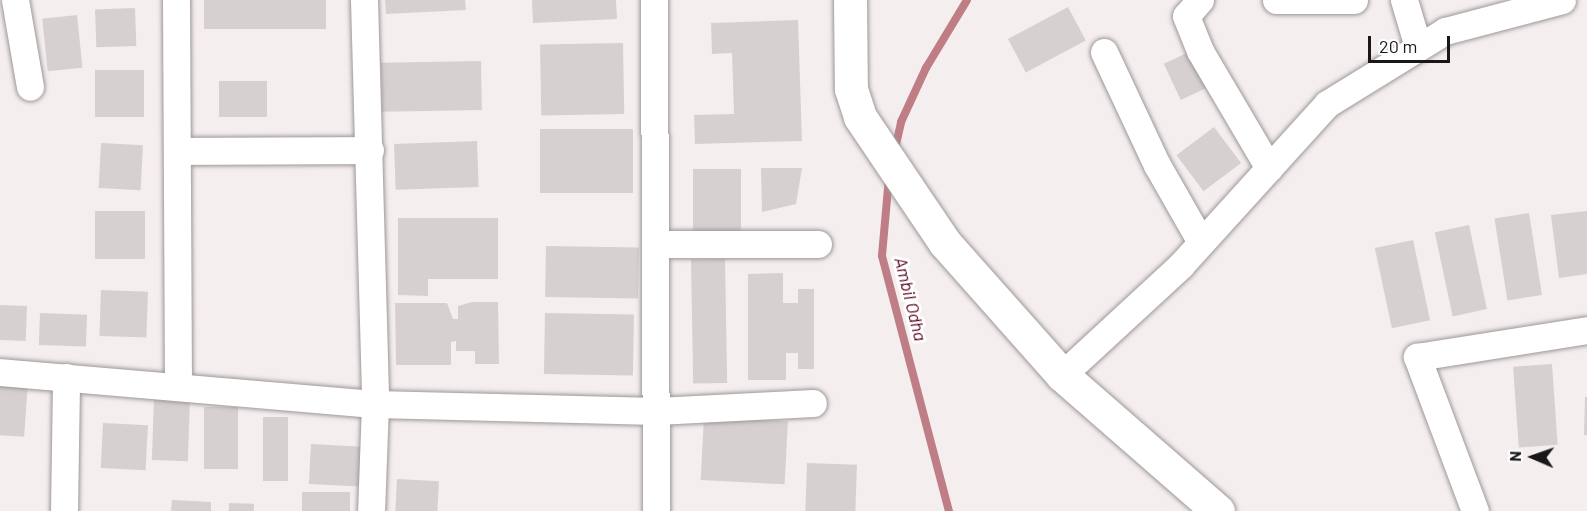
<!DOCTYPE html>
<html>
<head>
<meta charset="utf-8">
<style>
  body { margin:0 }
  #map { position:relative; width:1587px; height:511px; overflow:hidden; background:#f5eeee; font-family:Barlow,sans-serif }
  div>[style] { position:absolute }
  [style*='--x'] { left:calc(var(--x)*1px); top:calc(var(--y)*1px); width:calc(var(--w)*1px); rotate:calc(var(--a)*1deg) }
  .stream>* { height:8px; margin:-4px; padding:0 4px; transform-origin:4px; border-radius:4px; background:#bf7d85 }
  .building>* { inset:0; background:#d7d0d1; transform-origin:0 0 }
  .roads { filter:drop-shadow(0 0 2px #9e9798) drop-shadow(0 0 2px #9e9798) }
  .street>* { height:27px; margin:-13.5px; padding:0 13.5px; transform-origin:13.5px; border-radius:13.5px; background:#fff }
  .secondary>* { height:33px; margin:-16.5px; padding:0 16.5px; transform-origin:16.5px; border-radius:16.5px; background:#fff }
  span { translate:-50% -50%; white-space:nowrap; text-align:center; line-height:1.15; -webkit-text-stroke:6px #fff; paint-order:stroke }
  .water-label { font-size:18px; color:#55021b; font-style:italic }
  .north { position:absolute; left:1503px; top:427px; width:60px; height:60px; -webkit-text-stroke:4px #fff; paint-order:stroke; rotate:272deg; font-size:16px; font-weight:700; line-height:24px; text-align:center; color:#191717 }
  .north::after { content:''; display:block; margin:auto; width:21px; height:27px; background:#191717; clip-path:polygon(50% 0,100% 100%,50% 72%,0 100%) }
  .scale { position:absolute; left:1368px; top:36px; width:82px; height:27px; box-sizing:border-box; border:3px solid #191717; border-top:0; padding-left:8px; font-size:18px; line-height:21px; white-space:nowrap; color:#191717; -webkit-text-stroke:4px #fff; paint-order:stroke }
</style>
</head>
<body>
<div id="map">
  <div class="stream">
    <div style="--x:894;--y:153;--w:32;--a:-77"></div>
    <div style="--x:901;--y:122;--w:60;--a:-65.2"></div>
    <div style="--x:926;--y:68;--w:79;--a:-58.9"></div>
    <div style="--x:889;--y:177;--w:79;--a:95.1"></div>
    <div style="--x:882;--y:256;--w:264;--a:75.3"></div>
  </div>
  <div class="building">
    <div style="left:204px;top:0;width:122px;height:29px"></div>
    <div style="clip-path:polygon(385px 0,465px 0,466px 10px,386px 14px)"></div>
    <div style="clip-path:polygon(532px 0,616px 0,617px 19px,533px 23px)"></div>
    <div style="left:1068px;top:7px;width:38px;height:68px;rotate:62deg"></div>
    <div style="left:135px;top:8px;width:38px;height:40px;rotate:88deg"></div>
    <div style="left:77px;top:15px;width:53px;height:35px;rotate:84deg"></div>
    <div style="clip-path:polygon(798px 20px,802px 141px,695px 144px,694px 115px,734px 114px,732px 53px,712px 54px,711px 23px)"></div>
    <div style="left:623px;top:43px;width:71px;height:83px;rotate:89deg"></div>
    <div style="left:1191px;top:51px;width:40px;height:30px;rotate:65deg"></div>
    <div style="left:481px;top:61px;width:49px;height:100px;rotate:89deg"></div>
    <div style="left:95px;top:70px;width:49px;height:47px"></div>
    <div style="left:219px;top:81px;width:48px;height:36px"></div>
    <div style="left:1214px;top:127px;width:45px;height:47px;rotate:53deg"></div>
    <div style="left:633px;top:129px;width:64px;height:93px;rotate:90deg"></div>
    <div style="left:477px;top:141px;width:46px;height:83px;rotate:88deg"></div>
    <div style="left:101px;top:143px;width:42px;height:45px;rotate:3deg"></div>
    <div style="clip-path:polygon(761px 168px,802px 168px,796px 204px,762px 212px)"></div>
    <div style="left:693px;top:169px;width:48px;height:65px"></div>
    <div style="left:95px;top:211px;width:50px;height:48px"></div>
    <div style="clip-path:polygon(1587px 211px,1587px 274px,1559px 278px,1551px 215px)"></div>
    <div style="left:1529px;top:213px;width:83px;height:35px;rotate:81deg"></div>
    <div style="clip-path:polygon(398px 218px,498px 218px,498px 279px,428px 279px,428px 296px,398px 295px)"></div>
    <div style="left:1469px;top:225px;width:86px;height:35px;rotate:78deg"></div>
    <div style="left:1413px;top:240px;width:82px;height:39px;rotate:78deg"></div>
    <div style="left:546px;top:246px;width:93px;height:51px;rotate:1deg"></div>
    <div style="left:725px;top:259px;width:124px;height:34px;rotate:89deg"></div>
    <div style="clip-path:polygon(783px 273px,783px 303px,798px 303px,798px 289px,814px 289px,814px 369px,798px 369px,798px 353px,786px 353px,786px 380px,748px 380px,748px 274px)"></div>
    <div style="left:101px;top:290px;width:47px;height:46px;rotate:2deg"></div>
    <div style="clip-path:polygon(472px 302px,498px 302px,499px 364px,475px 364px,475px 351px,456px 351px,456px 341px,451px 342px,451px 365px,396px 365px,395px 303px,447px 303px,453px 319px,458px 319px,458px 306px)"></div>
    <div style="left:0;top:305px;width:27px;height:35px;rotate:2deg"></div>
    <div style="left:40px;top:313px;width:47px;height:32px;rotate:2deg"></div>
    <div style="left:545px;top:313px;width:89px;height:61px;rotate:1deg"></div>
    <div style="left:1552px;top:364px;width:81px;height:39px;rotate:86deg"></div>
    <div style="left:0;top:380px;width:28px;height:55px;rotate:4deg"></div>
    <div style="clip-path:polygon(1585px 397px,1587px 397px,1587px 435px,1584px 435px)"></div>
    <div style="left:154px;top:398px;width:36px;height:62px;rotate:2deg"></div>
    <div style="left:204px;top:407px;width:34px;height:62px"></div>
    <div style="left:263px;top:417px;width:25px;height:64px"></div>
    <div style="left:704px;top:417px;width:84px;height:63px;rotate:3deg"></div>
    <div style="left:103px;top:423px;width:45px;height:45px;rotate:3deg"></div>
    <div style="left:311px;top:444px;width:51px;height:40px;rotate:3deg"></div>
    <div style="left:807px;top:463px;width:50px;height:48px;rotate:2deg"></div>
    <div style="left:397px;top:479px;width:42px;height:32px;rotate:3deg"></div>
    <div style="left:302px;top:492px;width:48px;height:19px"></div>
    <div style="clip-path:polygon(172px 500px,211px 502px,211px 511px,171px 511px)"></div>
    <div style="left:229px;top:503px;width:25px;height:8px;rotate:2deg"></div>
  </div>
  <div class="roads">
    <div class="street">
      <div style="--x:15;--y:0;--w:88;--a:80.2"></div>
      <div style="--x:176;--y:0;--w:385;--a:89.7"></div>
      <div style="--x:364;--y:0;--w:404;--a:88.4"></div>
      <div style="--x:375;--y:404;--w:107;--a:92.1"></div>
      <div style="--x:654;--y:0;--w:511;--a:89.78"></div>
      <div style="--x:1200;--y:0;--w:21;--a:131"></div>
      <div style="--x:1186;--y:16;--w:38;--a:68"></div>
      <div style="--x:1200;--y:51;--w:136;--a:59.5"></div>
      <div style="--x:1276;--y:0;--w:78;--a:0"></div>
      <div style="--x:1404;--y:0;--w:49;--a:73.4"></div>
      <div style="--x:1104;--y:52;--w:125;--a:64.9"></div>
      <div style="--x:1157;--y:165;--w:89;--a:60.3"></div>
      <div style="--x:178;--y:151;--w:192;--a:-0.3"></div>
      <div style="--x:656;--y:244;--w:162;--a:0"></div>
      <div style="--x:0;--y:372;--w:376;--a:4.9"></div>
      <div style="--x:375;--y:404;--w:282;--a:1.4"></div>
      <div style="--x:657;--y:411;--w:156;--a:-2.9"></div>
      <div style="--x:1062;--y:375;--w:162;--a:-42.7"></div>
      <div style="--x:1181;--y:265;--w:217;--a:-47.8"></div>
      <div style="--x:1327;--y:104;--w:139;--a:-31.7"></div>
      <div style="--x:1445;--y:31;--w:121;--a:-14.8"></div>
      <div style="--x:64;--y:511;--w:134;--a:-89.1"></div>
      <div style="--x:1475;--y:511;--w:165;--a:-110.6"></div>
      <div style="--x:1417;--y:357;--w:172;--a:-9"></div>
    </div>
    <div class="secondary">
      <div style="--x:850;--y:0;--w:89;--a:89.4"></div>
      <div style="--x:851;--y:89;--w:29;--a:72"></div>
      <div style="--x:860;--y:117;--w:152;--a:56"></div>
      <div style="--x:945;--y:243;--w:176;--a:48.4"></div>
      <div style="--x:1062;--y:375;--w:207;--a:41.1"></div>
    </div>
  </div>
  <div class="water-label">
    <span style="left:911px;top:299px;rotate:76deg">Ambil Odha</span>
  </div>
  <div class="north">N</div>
  <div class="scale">20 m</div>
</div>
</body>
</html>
